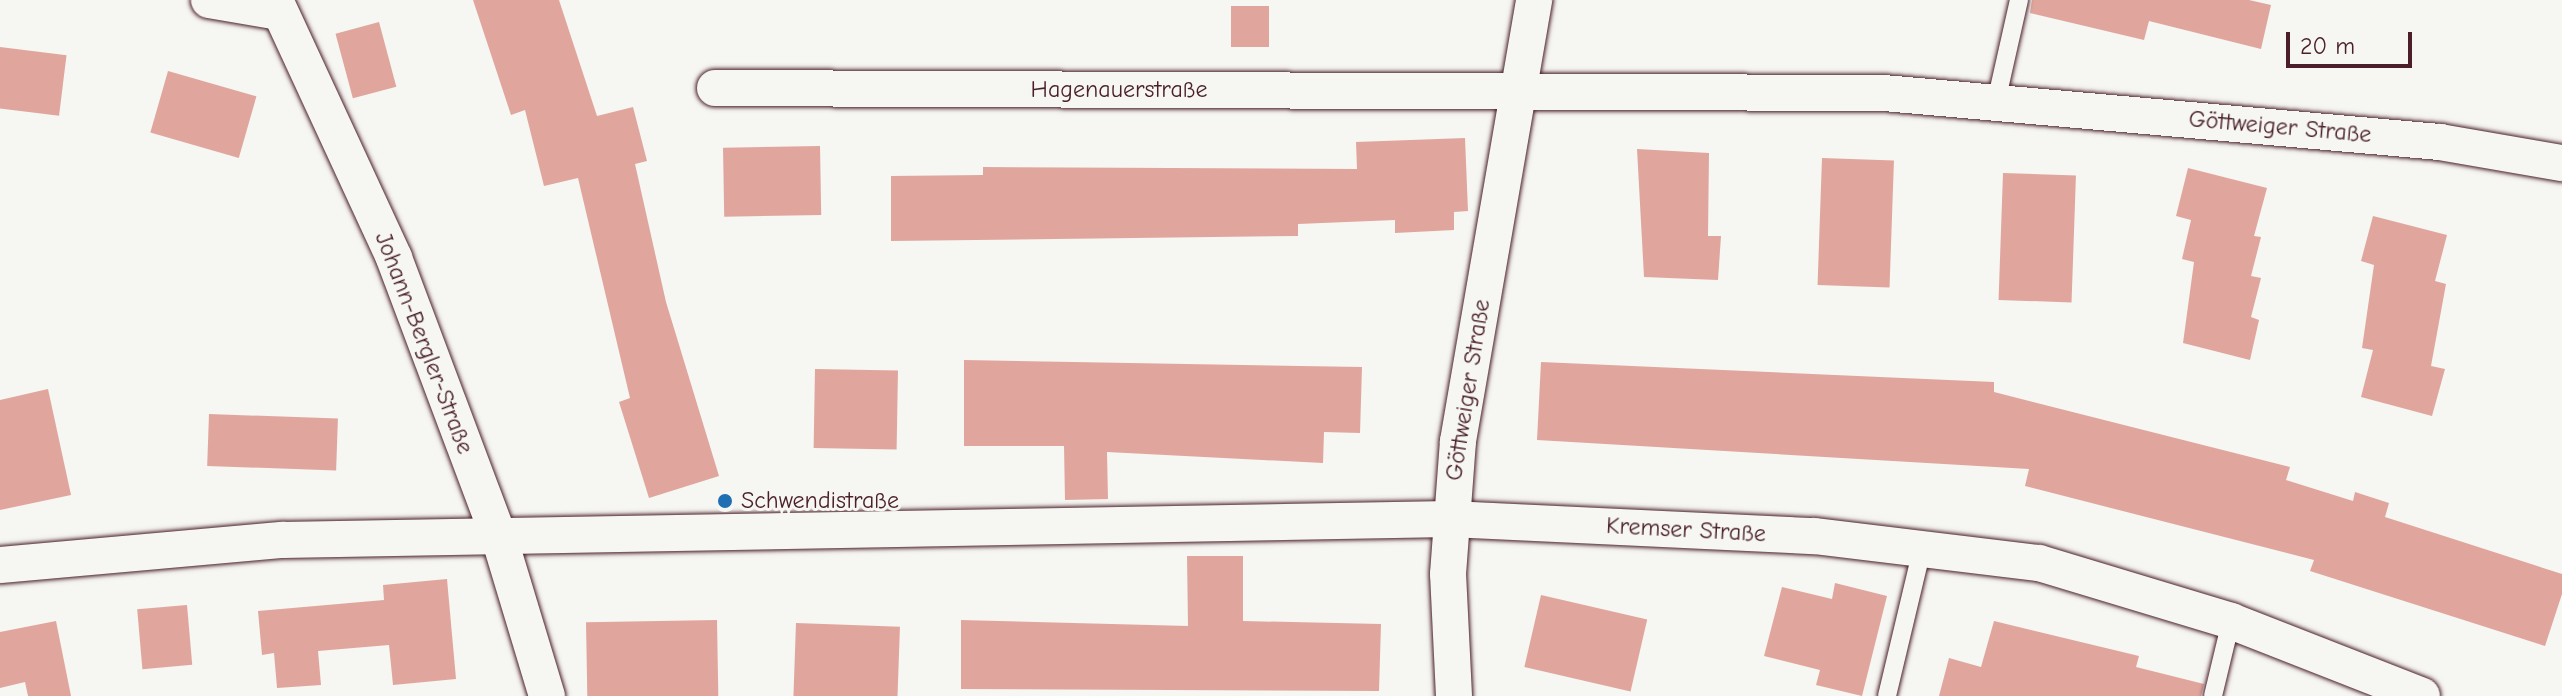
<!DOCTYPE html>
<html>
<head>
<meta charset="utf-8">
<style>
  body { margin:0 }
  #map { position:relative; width:2562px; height:696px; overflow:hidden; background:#f6f6f2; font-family:"Comic Neue",sans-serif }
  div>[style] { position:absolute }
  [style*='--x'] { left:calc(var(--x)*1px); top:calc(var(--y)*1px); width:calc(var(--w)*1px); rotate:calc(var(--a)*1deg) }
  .building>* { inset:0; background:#e0a69d; transform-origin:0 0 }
  .roads { filter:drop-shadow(0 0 2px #4a1f2b) drop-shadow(0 0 2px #4a1f2b) }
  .service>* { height:18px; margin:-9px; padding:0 9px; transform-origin:9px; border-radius:9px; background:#f6f6f2 }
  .minor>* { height:36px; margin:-18px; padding:0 18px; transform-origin:18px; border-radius:18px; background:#f6f6f2 }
  .dots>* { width:22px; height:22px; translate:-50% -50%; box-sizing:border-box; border:4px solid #f6f6f2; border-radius:50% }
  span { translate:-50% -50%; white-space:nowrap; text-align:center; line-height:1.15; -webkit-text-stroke:6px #f6f6f2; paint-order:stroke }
  .street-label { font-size:24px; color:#4a1f2b }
  .poi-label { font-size:24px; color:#4a1f2b }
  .left { translate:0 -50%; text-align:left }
  .scale { position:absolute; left:2286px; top:32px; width:126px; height:36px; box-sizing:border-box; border:4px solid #4a1f2b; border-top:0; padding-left:10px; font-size:24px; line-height:28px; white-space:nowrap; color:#4a1f2b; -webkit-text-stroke:6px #f6f6f2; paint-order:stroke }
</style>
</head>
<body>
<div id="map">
  <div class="building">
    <div style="clip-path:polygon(473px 0,559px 0,597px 116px,633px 107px,647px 161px,635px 164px,666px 302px,719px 476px,649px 498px,619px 402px,630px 398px,578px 178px,544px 186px,525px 110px,511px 115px)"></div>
    <div style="clip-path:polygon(2032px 0,2249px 0,2271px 5px,2261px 49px,2149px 21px,2144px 40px,2030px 13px)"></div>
    <div style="left:1231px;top:6px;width:38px;height:41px"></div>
    <div style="left:379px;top:22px;width:67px;height:45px;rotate:75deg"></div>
    <div style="left:0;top:47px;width:67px;height:61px;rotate:7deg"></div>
    <div style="left:168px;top:71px;width:92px;height:64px;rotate:16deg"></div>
    <div style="clip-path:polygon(1465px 138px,1468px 211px,1454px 212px,1454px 230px,1395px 233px,1395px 220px,1298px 224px,1298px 236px,891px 241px,891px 176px,983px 175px,983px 167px,1357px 169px,1356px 142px)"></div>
    <div style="left:820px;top:146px;width:69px;height:97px;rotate:89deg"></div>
    <div style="clip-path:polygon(1637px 149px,1709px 153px,1708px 236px,1721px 236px,1718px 280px,1644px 277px)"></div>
    <div style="left:1822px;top:158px;width:72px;height:127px;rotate:2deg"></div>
    <div style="clip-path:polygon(2188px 168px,2267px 188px,2254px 236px,2261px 237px,2251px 276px,2261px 278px,2251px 317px,2259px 320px,2250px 360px,2183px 343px,2194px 262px,2182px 259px,2191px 220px,2176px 216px)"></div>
    <div style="left:2003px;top:173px;width:73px;height:127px;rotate:2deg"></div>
    <div style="clip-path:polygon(2373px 216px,2447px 235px,2435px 281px,2446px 284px,2431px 366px,2445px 369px,2432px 416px,2361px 397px,2373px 350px,2362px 348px,2374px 265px,2361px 261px)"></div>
    <div style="clip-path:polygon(964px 360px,1362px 367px,1360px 433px,1324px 432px,1323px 463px,1107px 452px,1108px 499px,1065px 500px,1064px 446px,964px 446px)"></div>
    <div style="clip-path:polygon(1541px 362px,1994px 382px,1994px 392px,2290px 467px,2286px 480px,2353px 501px,2355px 492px,2389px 503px,2385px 517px,2562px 574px,2562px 594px,2545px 646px,2310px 571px,2314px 560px,2025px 486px,2029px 469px,1537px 440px)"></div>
    <div style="left:815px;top:369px;width:83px;height:79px;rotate:1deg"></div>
    <div style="clip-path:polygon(48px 389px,71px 495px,0 510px,0 400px)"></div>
    <div style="left:209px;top:414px;width:129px;height:52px;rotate:2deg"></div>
    <div style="clip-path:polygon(1187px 556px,1243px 556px,1243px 621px,1381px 624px,1379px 691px,961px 689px,961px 620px,1188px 626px)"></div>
    <div style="clip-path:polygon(447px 579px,456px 679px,393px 685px,389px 645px,318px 651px,321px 685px,277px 688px,274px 653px,262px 655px,258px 611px,384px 600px,383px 585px)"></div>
    <div style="clip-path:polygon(1835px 583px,1887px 596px,1862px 696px,1816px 685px,1820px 670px,1764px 656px,1782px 587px,1832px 599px)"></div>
    <div style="left:1541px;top:595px;width:109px;height:74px;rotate:13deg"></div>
    <div style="left:187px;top:605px;width:60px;height:50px;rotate:85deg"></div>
    <div style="left:717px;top:620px;width:76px;height:131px;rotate:89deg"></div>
    <div style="clip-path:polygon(56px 621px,71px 696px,28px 696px,25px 682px,0 688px,0 632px)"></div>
    <div style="clip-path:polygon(1994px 621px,2139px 656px,2136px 667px,2204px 684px,2201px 696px,1939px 696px,1949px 658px,1981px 667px)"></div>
    <div style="left:796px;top:623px;width:104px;height:73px;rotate:2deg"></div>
  </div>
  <div class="roads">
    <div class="service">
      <div style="--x:1996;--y:102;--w:105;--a:-77.3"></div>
      <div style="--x:1887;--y:696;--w:155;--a:-76.6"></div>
      <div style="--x:2213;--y:696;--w:77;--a:-76.5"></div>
    </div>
    <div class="minor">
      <div style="--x:209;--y:0;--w:71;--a:9.7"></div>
      <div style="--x:275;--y:0;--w:284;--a:65.2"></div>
      <div style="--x:394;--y:258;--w:298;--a:69.4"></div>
      <div style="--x:499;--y:537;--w:166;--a:73.2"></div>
      <div style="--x:715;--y:88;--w:1169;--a:0.25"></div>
      <div style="--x:1884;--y:93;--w:558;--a:5.04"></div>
      <div style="--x:2440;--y:142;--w:124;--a:9.8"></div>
      <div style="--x:0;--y:565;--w:283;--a:-5.1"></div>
      <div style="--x:282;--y:540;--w:1168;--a:-1.03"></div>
      <div style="--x:1450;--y:519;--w:365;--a:2.7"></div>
      <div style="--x:1815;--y:536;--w:226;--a:6.9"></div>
      <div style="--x:2039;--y:563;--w:201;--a:16.8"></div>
      <div style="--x:2231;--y:621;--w:205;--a:21.4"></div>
      <div style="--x:1454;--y:696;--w:122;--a:-92.8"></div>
      <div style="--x:1448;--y:574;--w:133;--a:-85.7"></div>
      <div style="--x:1458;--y:441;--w:448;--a:-80.2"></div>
    </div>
  </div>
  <div class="dots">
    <div style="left:725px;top:501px;background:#1f6fb2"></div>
  </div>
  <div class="street-label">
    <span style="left:1119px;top:90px">Hagenauerstraße</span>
    <span style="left:2280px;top:127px;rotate:5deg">Göttweiger Straße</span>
    <span style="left:424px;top:343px;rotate:69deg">Johann-Bergler-Straße</span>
    <span style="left:1468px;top:390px;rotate:-81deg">Göttweiger Straße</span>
    <span style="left:1686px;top:530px;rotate:3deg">Kremser Straße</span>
  </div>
  <div class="poi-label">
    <span class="left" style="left:741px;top:501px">Schwendistraße</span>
  </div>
  <div class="scale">20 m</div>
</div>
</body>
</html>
